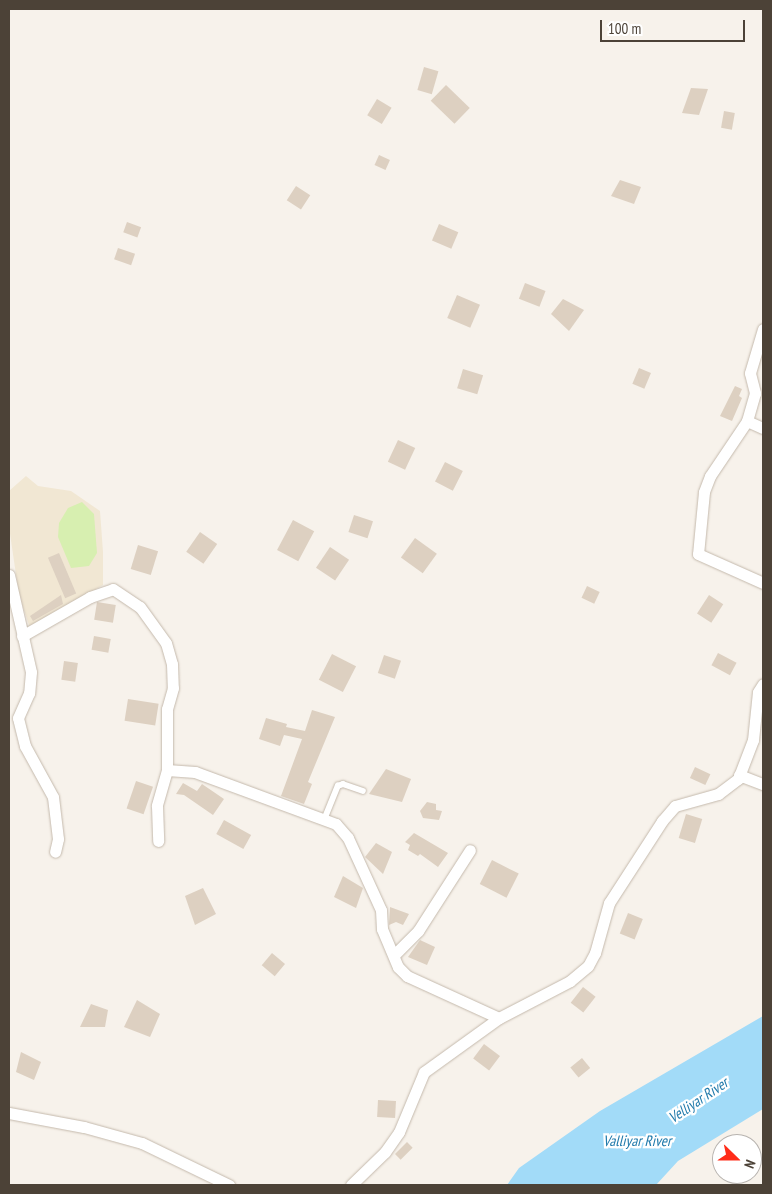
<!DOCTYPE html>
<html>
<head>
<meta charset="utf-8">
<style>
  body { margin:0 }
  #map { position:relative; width:772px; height:1194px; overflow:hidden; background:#f7f2eb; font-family:"PT Sans Narrow",sans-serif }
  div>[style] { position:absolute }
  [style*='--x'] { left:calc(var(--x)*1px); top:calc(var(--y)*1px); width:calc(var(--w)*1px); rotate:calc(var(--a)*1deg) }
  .education>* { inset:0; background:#f1e7d3 }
  .green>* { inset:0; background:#d7efb0 }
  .water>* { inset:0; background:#a2dbf8 }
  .building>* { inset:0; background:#ddd0c1; transform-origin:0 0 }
  .roads { filter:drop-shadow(0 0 1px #c4b9ac) drop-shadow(0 0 1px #c4b9ac) }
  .lane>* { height:5.5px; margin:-2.75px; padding:0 2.75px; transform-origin:2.75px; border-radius:2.75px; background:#fff }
  .street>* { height:11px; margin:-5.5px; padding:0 5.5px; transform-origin:5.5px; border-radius:5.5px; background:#fff }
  span { translate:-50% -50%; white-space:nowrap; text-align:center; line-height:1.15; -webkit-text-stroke:4.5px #fff; paint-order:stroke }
  .water-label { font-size:15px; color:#207aab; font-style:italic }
  .frame { position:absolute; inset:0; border:10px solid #4c4237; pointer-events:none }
  .north { position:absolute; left:712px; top:1134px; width:50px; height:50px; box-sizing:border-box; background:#fff; border:1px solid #b7b3af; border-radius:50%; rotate:112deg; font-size:14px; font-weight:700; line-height:20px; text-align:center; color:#4c4237 }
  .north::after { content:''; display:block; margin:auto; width:18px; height:22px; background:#ff2c19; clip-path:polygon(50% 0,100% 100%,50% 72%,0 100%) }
  .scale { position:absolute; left:600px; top:20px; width:145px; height:22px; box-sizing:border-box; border:2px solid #4c4237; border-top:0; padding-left:6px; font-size:15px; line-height:18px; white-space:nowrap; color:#4c4237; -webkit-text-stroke:4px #fff; paint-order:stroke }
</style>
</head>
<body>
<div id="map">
  <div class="education">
    <div style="clip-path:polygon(26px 476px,38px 486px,71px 491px,100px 511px,103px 552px,103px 585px,30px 628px,19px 595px,9px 527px,9px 491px)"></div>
  </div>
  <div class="green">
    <div style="clip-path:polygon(82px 502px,94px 514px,97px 553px,89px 566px,71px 568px,58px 537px,59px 523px,68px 508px)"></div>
  </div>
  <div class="water">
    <div style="clip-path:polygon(763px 1016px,763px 1109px,678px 1161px,656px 1185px,507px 1185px,519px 1168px,600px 1111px)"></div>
  </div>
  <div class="building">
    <div style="left:424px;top:67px;width:15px;height:24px;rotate:16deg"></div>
    <div style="left:446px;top:85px;width:33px;height:22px;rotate:44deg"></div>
    <div style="clip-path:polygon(691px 88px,708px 89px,699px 115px,682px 113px)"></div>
    <div style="left:377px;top:99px;width:17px;height:19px;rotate:31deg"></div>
    <div style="left:724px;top:111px;width:11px;height:17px;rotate:10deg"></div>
    <div style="left:379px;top:155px;width:12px;height:11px;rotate:24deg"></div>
    <div style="clip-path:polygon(620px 180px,641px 187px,634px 204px,611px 196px)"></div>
    <div style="left:296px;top:186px;width:17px;height:17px;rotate:33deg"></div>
    <div style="left:127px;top:222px;width:15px;height:11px;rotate:20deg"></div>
    <div style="left:439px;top:224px;width:21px;height:18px;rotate:23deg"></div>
    <div style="left:118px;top:248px;width:18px;height:12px;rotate:19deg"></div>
    <div style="left:525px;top:283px;width:22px;height:17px;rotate:21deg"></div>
    <div style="left:457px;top:295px;width:25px;height:25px;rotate:23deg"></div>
    <div style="clip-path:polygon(563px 299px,584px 310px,569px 331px,551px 314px)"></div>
    <div style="left:639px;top:368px;width:13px;height:17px;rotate:23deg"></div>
    <div style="left:463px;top:369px;width:21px;height:20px;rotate:17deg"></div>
    <div style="clip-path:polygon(735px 386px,742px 389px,739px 396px,742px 398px,732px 421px,720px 416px)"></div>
    <div style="left:398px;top:440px;width:19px;height:24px;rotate:25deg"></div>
    <div style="left:445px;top:462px;width:20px;height:22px;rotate:27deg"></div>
    <div style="left:354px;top:515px;width:20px;height:18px;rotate:18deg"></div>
    <div style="left:293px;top:520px;width:24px;height:34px;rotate:28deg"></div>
    <div style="left:200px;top:532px;width:21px;height:24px;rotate:35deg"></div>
    <div style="left:415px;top:538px;width:27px;height:24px;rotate:36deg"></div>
    <div style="left:138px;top:545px;width:21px;height:25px;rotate:17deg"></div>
    <div style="left:330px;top:547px;width:23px;height:25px;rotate:34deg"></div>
    <div style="left:59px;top:553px;width:44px;height:12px;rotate:67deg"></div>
    <div style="left:587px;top:586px;width:14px;height:13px;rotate:25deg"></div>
    <div style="clip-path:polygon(61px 595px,63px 604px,33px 621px,30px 616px)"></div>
    <div style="left:709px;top:595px;width:17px;height:22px;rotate:33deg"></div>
    <div style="left:97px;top:602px;width:19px;height:18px;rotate:9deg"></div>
    <div style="left:94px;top:636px;width:17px;height:14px;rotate:10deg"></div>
    <div style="left:718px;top:653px;width:21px;height:14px;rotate:28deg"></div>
    <div style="left:332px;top:654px;width:27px;height:29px;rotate:27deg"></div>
    <div style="left:384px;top:655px;width:18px;height:19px;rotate:19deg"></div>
    <div style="left:64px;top:661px;width:14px;height:19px;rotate:8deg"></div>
    <div style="left:128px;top:699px;width:31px;height:22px;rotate:9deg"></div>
    <div style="clip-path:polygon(312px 710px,335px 717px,308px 782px,312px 784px,304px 804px,281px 796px,302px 739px,284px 735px,280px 746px,259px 739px,266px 718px,287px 724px,286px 727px,305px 731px)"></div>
    <div style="left:695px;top:767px;width:17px;height:12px;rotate:25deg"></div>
    <div style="clip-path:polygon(386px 769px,411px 779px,402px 802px,369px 794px)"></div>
    <div style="left:136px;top:781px;width:18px;height:29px;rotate:19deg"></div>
    <div style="clip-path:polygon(183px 783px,197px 791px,202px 784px,224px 799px,213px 815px,184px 795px,176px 794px)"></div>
    <div style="clip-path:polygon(427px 802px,436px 804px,436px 810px,442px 811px,439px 820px,423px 818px,420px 811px)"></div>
    <div style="left:686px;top:814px;width:17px;height:25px;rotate:17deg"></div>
    <div style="left:224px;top:820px;width:31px;height:16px;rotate:29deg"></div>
    <div style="clip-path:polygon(414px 833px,448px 853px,438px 867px,420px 854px,418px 856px,408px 850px,410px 845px,405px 842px)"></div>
    <div style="clip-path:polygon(376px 843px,392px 852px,383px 874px,365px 857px)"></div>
    <div style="left:492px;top:860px;width:30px;height:27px;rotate:27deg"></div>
    <div style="clip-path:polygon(343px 876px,363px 888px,356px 908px,334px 897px)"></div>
    <div style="clip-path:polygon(203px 888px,216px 914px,195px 925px,185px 896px)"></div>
    <div style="clip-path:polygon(390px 907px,409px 914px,403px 925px,396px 922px,389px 925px)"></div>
    <div style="left:628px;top:913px;width:16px;height:22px;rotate:22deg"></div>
    <div style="clip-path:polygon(420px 940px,435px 947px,427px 965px,408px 957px)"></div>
    <div style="left:272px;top:953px;width:17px;height:16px;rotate:40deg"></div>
    <div style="left:583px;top:987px;width:16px;height:20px;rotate:38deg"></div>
    <div style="clip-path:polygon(137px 1000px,160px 1014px,150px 1037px,124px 1027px)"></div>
    <div style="clip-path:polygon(91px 1004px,108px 1010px,105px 1027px,80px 1027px)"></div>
    <div style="left:484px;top:1044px;width:20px;height:18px;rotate:37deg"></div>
    <div style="clip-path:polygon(21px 1052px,41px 1062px,34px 1080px,16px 1072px)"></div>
    <div style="left:582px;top:1058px;width:13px;height:15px;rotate:51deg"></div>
    <div style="left:378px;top:1100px;width:18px;height:17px;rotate:3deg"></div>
    <div style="left:407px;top:1142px;width:8px;height:17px;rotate:45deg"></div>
  </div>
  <div class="roads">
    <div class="lane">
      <div style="--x:324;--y:820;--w:37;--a:-68"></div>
      <div style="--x:338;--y:786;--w:5;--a:-22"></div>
      <div style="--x:343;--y:784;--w:21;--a:19"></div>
    </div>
    <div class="street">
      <div style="--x:763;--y:329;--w:46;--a:106.5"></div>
      <div style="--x:750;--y:373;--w:21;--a:76"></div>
      <div style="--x:755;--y:393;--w:29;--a:106"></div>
      <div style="--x:747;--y:421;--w:66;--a:123.9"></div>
      <div style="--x:710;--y:476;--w:17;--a:111"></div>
      <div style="--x:704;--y:492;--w:62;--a:95.5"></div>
      <div style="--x:698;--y:554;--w:71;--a:24"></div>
      <div style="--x:747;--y:421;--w:17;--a:24"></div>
      <div style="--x:9;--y:575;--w:99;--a:77.2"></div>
      <div style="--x:31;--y:672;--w:21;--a:95"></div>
      <div style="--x:29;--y:693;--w:27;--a:114"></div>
      <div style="--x:18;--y:718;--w:29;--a:76"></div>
      <div style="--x:25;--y:746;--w:58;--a:61.2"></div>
      <div style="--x:53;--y:797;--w:42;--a:83.2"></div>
      <div style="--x:58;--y:839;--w:13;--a:103"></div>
      <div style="--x:22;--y:636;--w:78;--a:-29.8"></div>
      <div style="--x:90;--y:597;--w:24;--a:-19"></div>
      <div style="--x:113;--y:589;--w:32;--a:34"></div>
      <div style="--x:140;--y:607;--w:44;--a:54.2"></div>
      <div style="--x:166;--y:643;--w:22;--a:74"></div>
      <div style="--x:172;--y:664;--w:24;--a:88"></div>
      <div style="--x:173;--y:688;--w:22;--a:106"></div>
      <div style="--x:167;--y:709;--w:61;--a:90"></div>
      <div style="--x:167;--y:770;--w:37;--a:106"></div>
      <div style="--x:157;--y:806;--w:35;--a:88"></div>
      <div style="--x:167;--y:770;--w:28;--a:4"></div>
      <div style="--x:195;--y:772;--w:150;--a:20.2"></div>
      <div style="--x:336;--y:824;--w:18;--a:49"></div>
      <div style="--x:348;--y:838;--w:79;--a:65.4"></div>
      <div style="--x:381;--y:910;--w:19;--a:87"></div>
      <div style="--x:382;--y:929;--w:41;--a:67.2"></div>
      <div style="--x:398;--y:967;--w:13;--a:45"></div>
      <div style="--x:407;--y:976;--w:101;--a:24.5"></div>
      <div style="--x:499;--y:1018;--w:80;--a:-27.5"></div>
      <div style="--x:570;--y:981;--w:23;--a:-40"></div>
      <div style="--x:588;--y:966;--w:15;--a:-62"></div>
      <div style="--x:595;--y:953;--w:52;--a:-74.4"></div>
      <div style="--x:609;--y:903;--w:98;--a:-57.1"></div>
      <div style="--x:662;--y:821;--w:20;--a:-49"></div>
      <div style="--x:675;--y:806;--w:45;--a:-15.6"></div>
      <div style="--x:718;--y:794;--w:25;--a:-37"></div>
      <div style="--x:738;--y:779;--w:42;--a:-69"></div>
      <div style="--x:753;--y:740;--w:48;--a:-84.1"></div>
      <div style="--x:758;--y:692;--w:9;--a:-58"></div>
      <div style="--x:739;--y:775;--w:26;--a:21"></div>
      <div style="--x:395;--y:954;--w:33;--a:-45"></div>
      <div style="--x:418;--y:931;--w:96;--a:-57.3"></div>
      <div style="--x:9;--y:1113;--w:76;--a:10.6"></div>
      <div style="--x:84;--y:1127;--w:60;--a:15.4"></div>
      <div style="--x:142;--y:1143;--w:97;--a:25.8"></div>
      <div style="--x:351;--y:1185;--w:47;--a:-44.1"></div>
      <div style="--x:385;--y:1152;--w:24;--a:-55"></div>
      <div style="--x:399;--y:1132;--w:65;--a:-67.4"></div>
      <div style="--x:424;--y:1072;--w:92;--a:-35.8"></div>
    </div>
  </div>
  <div class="water-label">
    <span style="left:698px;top:1100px;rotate:-34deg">Velliyar River</span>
    <span style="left:637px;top:1141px">Valliyar River</span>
  </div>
  <div class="frame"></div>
  <div class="north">N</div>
  <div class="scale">100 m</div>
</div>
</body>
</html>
